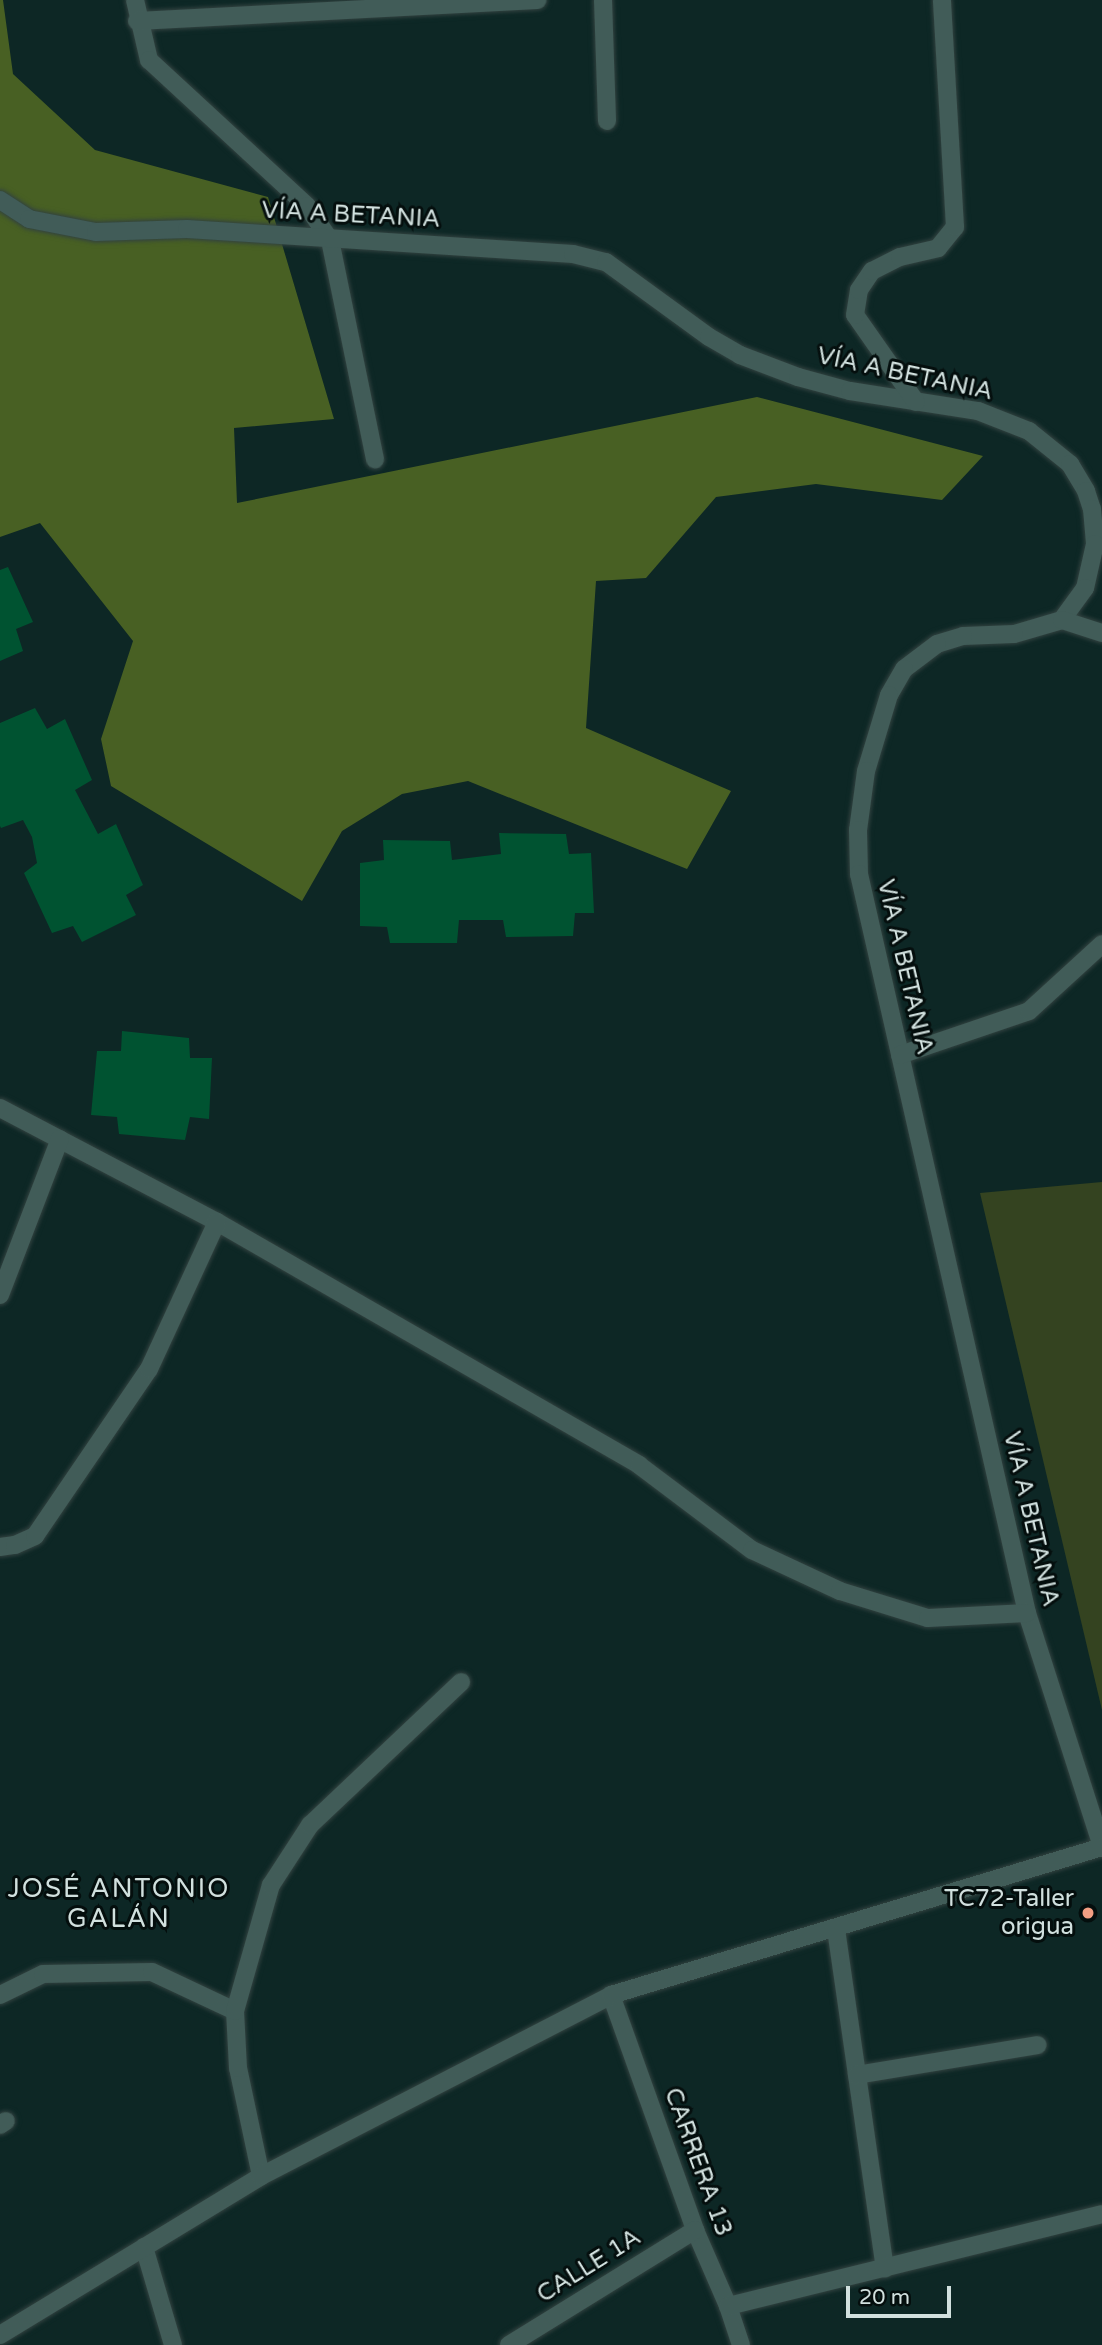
<!DOCTYPE html>
<html>
<head>
<meta charset="utf-8">
<style>
  body { margin:0 }
  #map { position:relative; width:1102px; height:2345px; overflow:hidden; background:#0d2725; font-family:"Varela Round",sans-serif }
  div>[style] { position:absolute }
  [style*='--x'] { left:calc(var(--x)*1px); top:calc(var(--y)*1px); width:calc(var(--w)*1px); rotate:calc(var(--a)*1deg) }
  .green>* { inset:0; background:#344320 }
  .forest>* { inset:0; background:#486023 }
  .building>* { inset:0; background:#005331 }
  .roads { filter:drop-shadow(0 0 2px #324240) drop-shadow(0 0 2px #324240) }
  .minor>* { height:18px; margin:-9px; padding:0 9px; transform-origin:9px; border-radius:9px; background:#415c58 }
  .dots>* { width:19px; height:19px; translate:-50% -50%; box-sizing:border-box; border:4px solid #040e0d; border-radius:50% }
  span { translate:-50% -50%; white-space:nowrap; text-align:center; line-height:1.15; -webkit-text-stroke:6px #040e0d; paint-order:stroke }
  .street-label { font-size:24px; color:#d1e0de }
  .poi-label { font-size:24px; color:#d1e0de }
  .right { translate:-100% -50%; text-align:right }
  .neighbourhood-label { font-size:26px; color:#d1e0de; letter-spacing:2px }
  .scale { position:absolute; left:846px; top:2286px; width:105px; height:32px; box-sizing:border-box; border:4px solid #d1e0de; border-top:0; padding-left:9px; font-size:21px; line-height:24px; white-space:nowrap; color:#d1e0de; -webkit-text-stroke:5px #040e0d; paint-order:stroke }
</style>
</head>
<body>
<div id="map">
  <div class="green">
    <div style="clip-path:polygon(1102px 1182px,1102px 1710px,980px 1193px)"></div>
  </div>
  <div class="forest">
    <div style="clip-path:polygon(0 0,3px 0,13px 74px,95px 150px,268px 197px,334px 419px,234px 428px,237px 503px,757px 397px,983px 456px,942px 500px,816px 484px,716px 497px,646px 578px,596px 581px,586px 728px,731px 791px,687px 869px,468px 781px,402px 794px,342px 831px,302px 901px,111px 786px,101px 739px,133px 641px,40px 523px,0 537px)"></div>
  </div>
  <div class="building">
    <div style="clip-path:polygon(8px 567px,33px 622px,16px 629px,23px 651px,0 661px,0 570px)"></div>
    <div style="clip-path:polygon(35px 708px,47px 729px,65px 719px,92px 780px,75px 790px,98px 834px,116px 824px,143px 885px,126px 895px,136px 915px,82px 942px,73px 926px,52px 933px,24px 873px,37px 863px,32px 837px,23px 820px,1px 828px,0 826px,0 723px)"></div>
    <div style="clip-path:polygon(499px 833px,566px 834px,569px 854px,591px 853px,594px 913px,575px 913px,573px 936px,506px 937px,503px 920px,459px 920px,457px 943px,390px 943px,387px 927px,360px 926px,360px 863px,384px 860px,383px 840px,450px 841px,452px 860px,501px 854px)"></div>
    <div style="clip-path:polygon(122px 1031px,189px 1038px,190px 1058px,212px 1058px,209px 1119px,190px 1117px,185px 1140px,119px 1134px,117px 1117px,91px 1115px,97px 1051px,121px 1051px)"></div>
  </div>
  <div class="roads">
    <div class="minor">
      <div style="--x:135;--y:0;--w:62;--a:76.9"></div>
      <div style="--x:149;--y:60;--w:215;--a:42.7"></div>
      <div style="--x:307;--y:206;--w:41;--a:55.9"></div>
      <div style="--x:330;--y:240;--w:224;--a:78.4"></div>
      <div style="--x:603;--y:0;--w:121;--a:88.1"></div>
      <div style="--x:137;--y:21;--w:401;--a:-3"></div>
      <div style="--x:0;--y:200;--w:35;--a:33"></div>
      <div style="--x:29;--y:219;--w:68;--a:11"></div>
      <div style="--x:96;--y:232;--w:91;--a:-1.9"></div>
      <div style="--x:187;--y:229;--w:387;--a:3.7"></div>
      <div style="--x:573;--y:254;--w:34;--a:14"></div>
      <div style="--x:606;--y:262;--w:127;--a:36.1"></div>
      <div style="--x:709;--y:337;--w:36;--a:30"></div>
      <div style="--x:740;--y:355;--w:62;--a:20.8"></div>
      <div style="--x:798;--y:377;--w:54;--a:15.1"></div>
      <div style="--x:850;--y:391;--w:130;--a:8.9"></div>
      <div style="--x:978;--y:411;--w:55;--a:21.4"></div>
      <div style="--x:1029;--y:431;--w:53;--a:38.8"></div>
      <div style="--x:1070;--y:464;--w:31;--a:59"></div>
      <div style="--x:1086;--y:491;--w:19;--a:72"></div>
      <div style="--x:1092;--y:509;--w:35;--a:85"></div>
      <div style="--x:1095;--y:544;--w:45;--a:102.8"></div>
      <div style="--x:1085;--y:588;--w:39;--a:126"></div>
      <div style="--x:1062;--y:620;--w:50;--a:163.7"></div>
      <div style="--x:1014;--y:634;--w:51;--a:177.8"></div>
      <div style="--x:963;--y:636;--w:27;--a:163"></div>
      <div style="--x:937;--y:644;--w:41;--a:142.9"></div>
      <div style="--x:904;--y:669;--w:30;--a:120"></div>
      <div style="--x:889;--y:695;--w:79;--a:106.8"></div>
      <div style="--x:866;--y:771;--w:60;--a:97.7"></div>
      <div style="--x:858;--y:830;--w:44;--a:88.7"></div>
      <div style="--x:859;--y:874;--w:758;--a:77.19"></div>
      <div style="--x:1027;--y:1613;--w:246;--a:72.2"></div>
      <div style="--x:916;--y:402;--w:106;--a:-125"></div>
      <div style="--x:855;--y:315;--w:25;--a:-81"></div>
      <div style="--x:859;--y:290;--w:23;--a:-56"></div>
      <div style="--x:872;--y:271;--w:31;--a:-27"></div>
      <div style="--x:900;--y:257;--w:39;--a:-13"></div>
      <div style="--x:938;--y:248;--w:27;--a:-51"></div>
      <div style="--x:955;--y:227;--w:227;--a:-93.3"></div>
      <div style="--x:1062;--y:620;--w:42;--a:18"></div>
      <div style="--x:900;--y:1055;--w:136;--a:-18.8"></div>
      <div style="--x:1029;--y:1011;--w:99;--a:-42.5"></div>
      <div style="--x:0;--y:1108;--w:245;--a:27.7"></div>
      <div style="--x:217;--y:1222;--w:487;--a:29.9"></div>
      <div style="--x:639;--y:1465;--w:141;--a:37"></div>
      <div style="--x:752;--y:1550;--w:97;--a:25"></div>
      <div style="--x:840;--y:1591;--w:92;--a:17.1"></div>
      <div style="--x:928;--y:1618;--w:99;--a:-2.9"></div>
      <div style="--x:0;--y:1295;--w:167;--a:-69"></div>
      <div style="--x:0;--y:1547;--w:15;--a:-8"></div>
      <div style="--x:15;--y:1545;--w:22;--a:-24"></div>
      <div style="--x:35;--y:1536;--w:202;--a:-55.7"></div>
      <div style="--x:149;--y:1369;--w:162;--a:-65.2"></div>
      <div style="--x:836;--y:1929;--w:343;--a:81.8"></div>
      <div style="--x:0;--y:1995;--w:48;--a:-26"></div>
      <div style="--x:43;--y:1974;--w:109;--a:-1.1"></div>
      <div style="--x:152;--y:1972;--w:92;--a:25.2"></div>
      <div style="--x:611;--y:1995;--w:250;--a:70.3"></div>
      <div style="--x:695;--y:2230;--w:83;--a:66.5"></div>
      <div style="--x:728;--y:2306;--w:41;--a:71.6"></div>
      <div style="--x:857;--y:2075;--w:183;--a:-9.4"></div>
      <div style="--x:0;--y:2125;--w:7;--a:-34"></div>
      <div style="--x:261;--y:2176;--w:110;--a:-102"></div>
      <div style="--x:238;--y:2068;--w:57;--a:-93"></div>
      <div style="--x:235;--y:2011;--w:131;--a:-74.1"></div>
      <div style="--x:271;--y:1885;--w:72;--a:-57"></div>
      <div style="--x:310;--y:1825;--w:208;--a:-43.4"></div>
      <div style="--x:144;--y:2247;--w:102;--a:73.5"></div>
      <div style="--x:728;--y:2306;--w:385;--a:-13.8"></div>
      <div style="--x:0;--y:2335;--w:306;--a:-31.3"></div>
      <div style="--x:261;--y:2176;--w:394;--a:-27.3"></div>
      <div style="--x:611;--y:1995;--w:513;--a:-16.77"></div>
      <div style="--x:509;--y:2345;--w:219;--a:-31.7"></div>
    </div>
  </div>
  <div class="dots">
    <div style="left:1088px;top:1913px;background:#f39f83"></div>
  </div>
  <div class="street-label">
    <span style="left:351px;top:215px;rotate:3deg">VÍA A BETANIA</span>
    <span style="left:905px;top:374px;rotate:12deg">VÍA A BETANIA</span>
    <span style="left:905px;top:967px;rotate:77deg">VÍA A BETANIA</span>
    <span style="left:1031px;top:1519px;rotate:77deg">VÍA A BETANIA</span>
    <span style="left:698px;top:2162px;rotate:70deg">CARRERA 13</span>
    <span style="left:589px;top:2266px;rotate:-32deg">CALLE 1A</span>
  </div>
  <div class="poi-label">
    <span class="right" style="left:1074px;top:1913px">TC72-Taller<br>origua</span>
  </div>
  <div class="neighbourhood-label">
    <span style="left:119px;top:1904px">JOSÉ ANTONIO<br>GALÁN</span>
  </div>
  <div class="scale">20 m</div>
</div>
</body>
</html>
